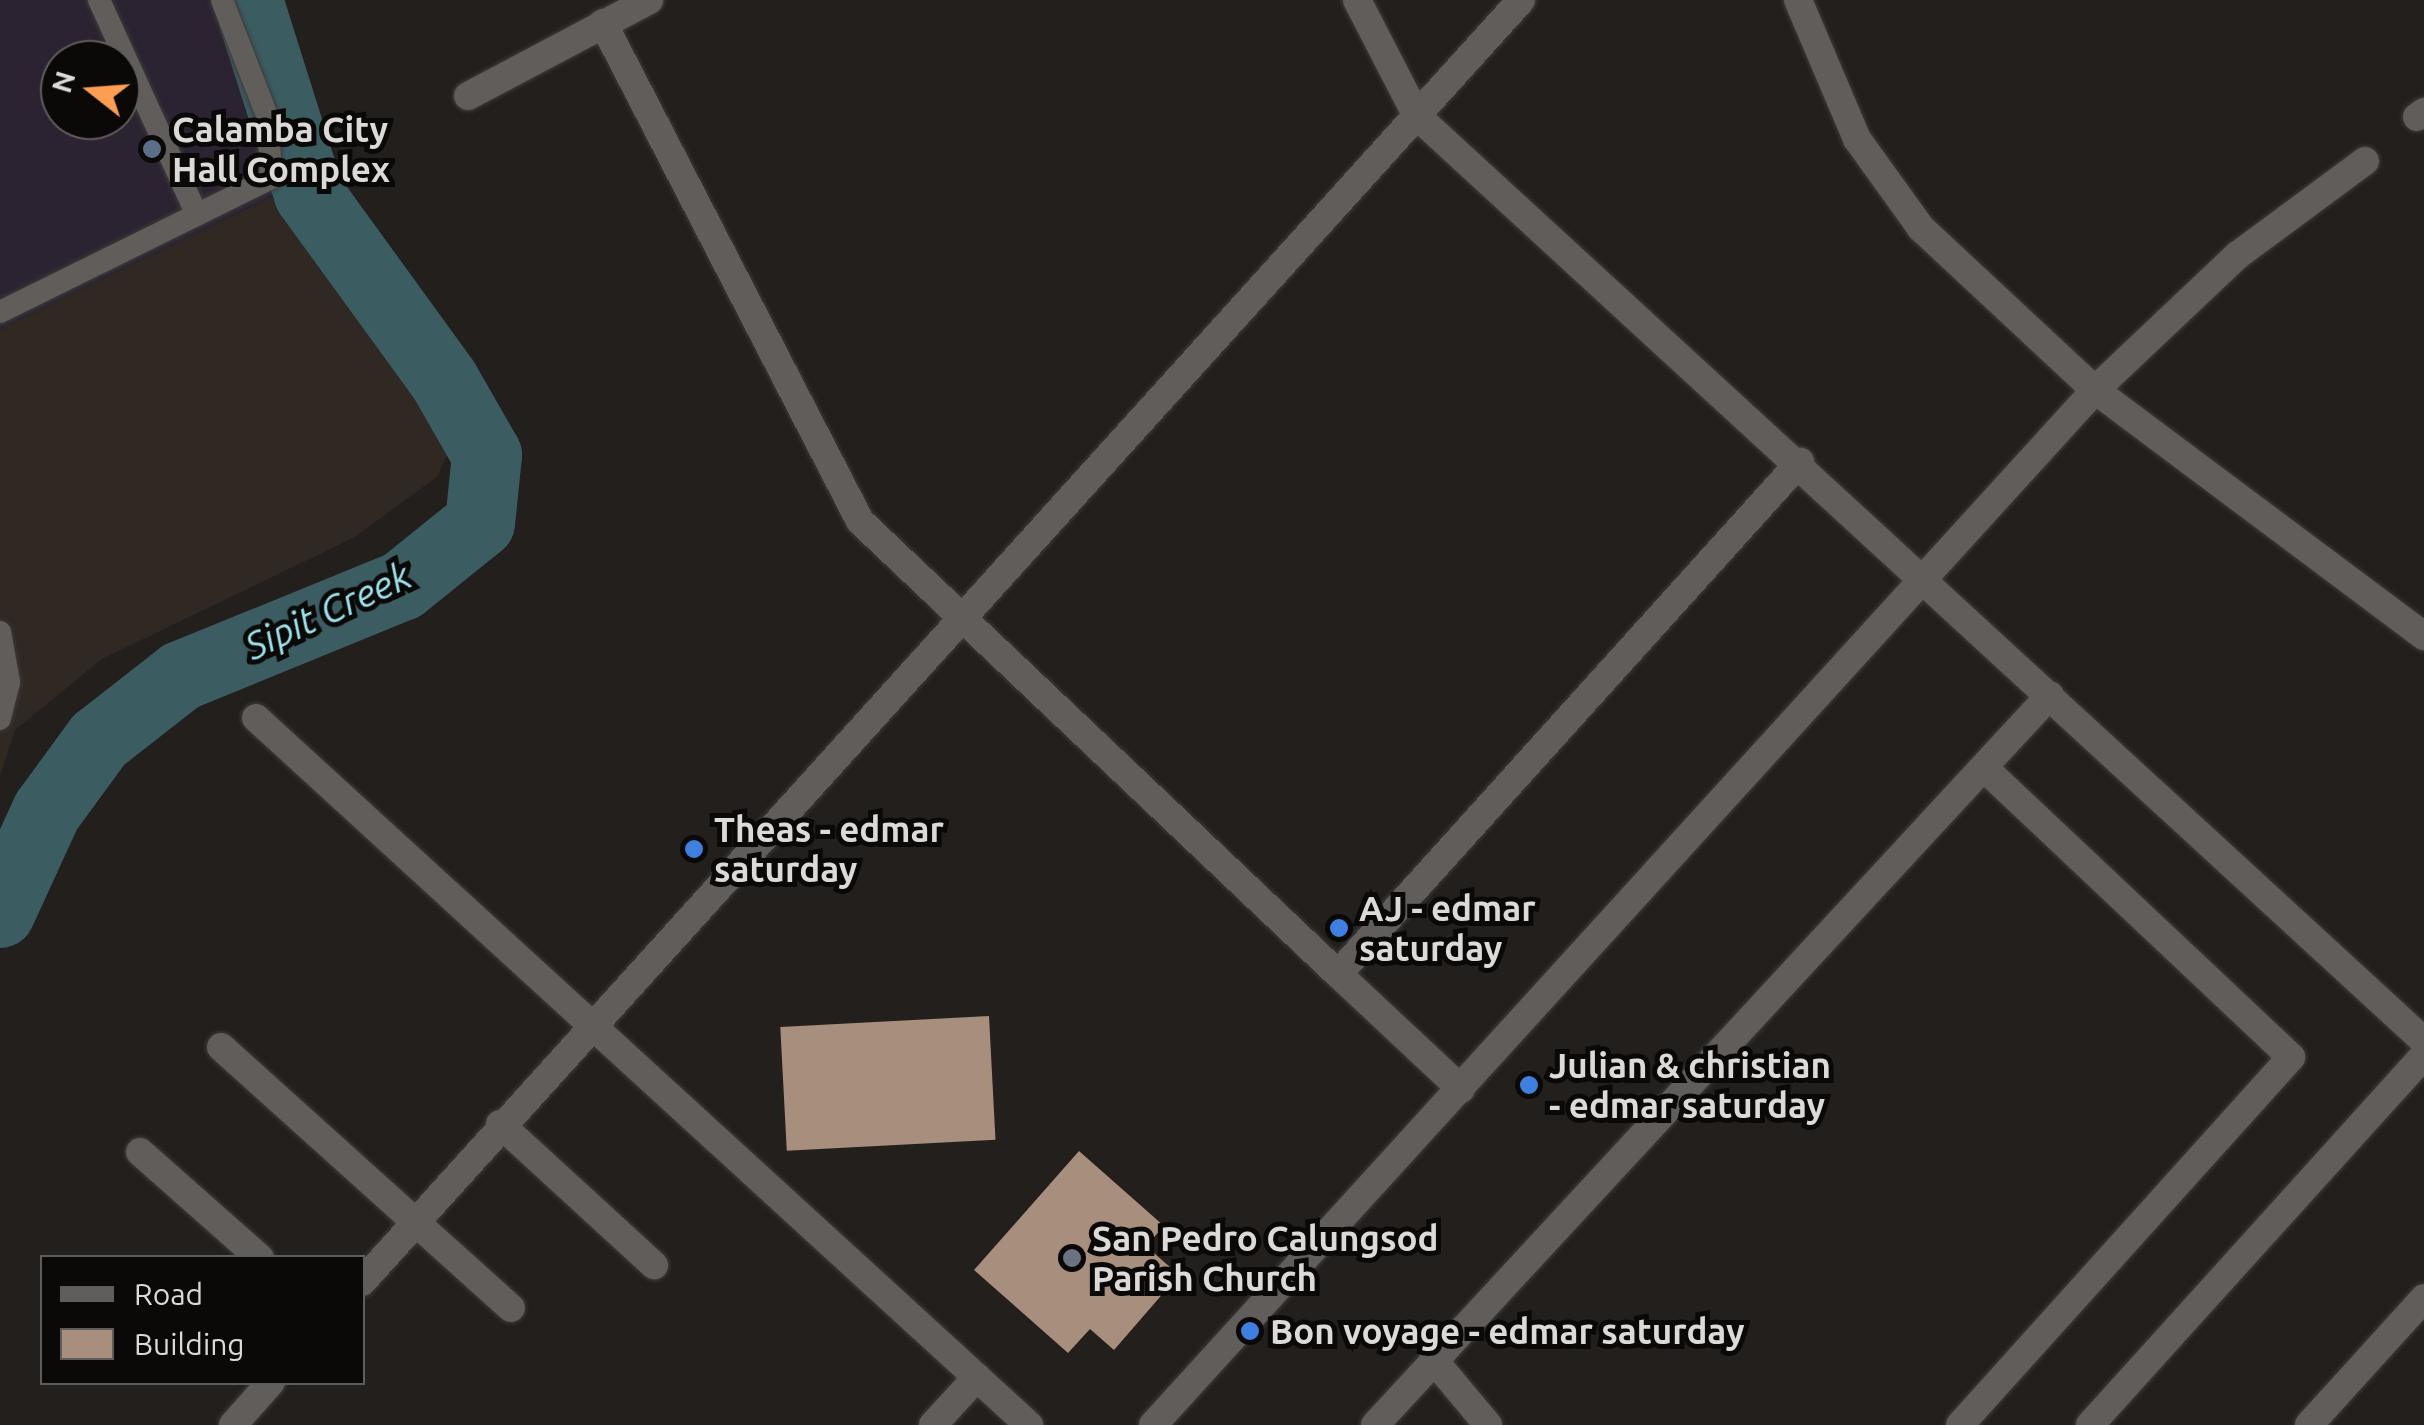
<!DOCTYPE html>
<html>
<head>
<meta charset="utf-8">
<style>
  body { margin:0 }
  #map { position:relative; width:2424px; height:1425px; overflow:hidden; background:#221f1d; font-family:Ubuntu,sans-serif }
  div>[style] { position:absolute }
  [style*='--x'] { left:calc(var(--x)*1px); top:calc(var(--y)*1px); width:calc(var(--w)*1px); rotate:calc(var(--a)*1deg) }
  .commercial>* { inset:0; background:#2b2332 }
  .built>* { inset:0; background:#302823 }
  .river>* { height:70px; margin:-35px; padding:0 35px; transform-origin:35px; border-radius:35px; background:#3b5d62 }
  .building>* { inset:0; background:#a88e7c; transform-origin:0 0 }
  .roads { filter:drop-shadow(0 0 2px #3e3b39) drop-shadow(0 0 2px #3e3b39) }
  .service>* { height:22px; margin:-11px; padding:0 11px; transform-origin:11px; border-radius:11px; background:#615d5b }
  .minor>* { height:28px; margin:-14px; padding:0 14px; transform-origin:14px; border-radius:14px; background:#615d5b }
  .dots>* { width:28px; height:28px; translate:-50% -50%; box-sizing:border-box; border:5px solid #0a0908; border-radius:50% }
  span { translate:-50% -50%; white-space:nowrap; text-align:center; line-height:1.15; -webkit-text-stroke:10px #0a0908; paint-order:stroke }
  .poi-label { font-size:35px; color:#dcdad8; font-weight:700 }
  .left { translate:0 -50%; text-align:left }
  .water-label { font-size:38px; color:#9de3ec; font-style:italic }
  .legend { position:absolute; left:40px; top:1255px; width:325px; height:130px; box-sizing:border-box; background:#0a0908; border:2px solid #5e5d5b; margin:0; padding:12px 18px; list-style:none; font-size:30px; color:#dcdad8 }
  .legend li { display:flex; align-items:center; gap:20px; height:50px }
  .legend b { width:50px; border:2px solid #5e5d5b }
  .north { position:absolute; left:40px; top:40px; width:100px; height:100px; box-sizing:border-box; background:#0a0908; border:2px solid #5e5d5b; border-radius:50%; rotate:287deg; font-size:28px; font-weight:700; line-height:40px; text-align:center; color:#dcdad8 }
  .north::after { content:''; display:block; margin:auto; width:35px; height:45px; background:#fc9d54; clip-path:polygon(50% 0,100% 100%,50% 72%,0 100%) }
</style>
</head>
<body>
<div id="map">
  <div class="commercial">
    <div style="clip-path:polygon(evenodd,0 0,269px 0,311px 178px,0 329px,0 0,60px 60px,120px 60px,120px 120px,60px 120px,60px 60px)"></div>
  </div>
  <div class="built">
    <div style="clip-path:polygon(311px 178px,460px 428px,437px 477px,353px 538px,102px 659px,15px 730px,0 776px,0 329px)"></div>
  </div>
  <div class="river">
    <div style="--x:0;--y:913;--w:112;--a:-65.3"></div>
    <div style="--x:47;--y:811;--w:88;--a:-53.8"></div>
    <div style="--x:99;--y:740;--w:104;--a:-38"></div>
    <div style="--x:181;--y:676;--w:239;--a:-22.2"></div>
    <div style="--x:402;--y:586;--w:100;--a:-38.9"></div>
    <div style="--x:480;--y:523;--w:68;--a:-84.1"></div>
    <div style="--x:487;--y:455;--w:86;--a:-119.8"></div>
    <div style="--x:444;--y:380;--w:230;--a:-126"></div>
    <div style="--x:309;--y:194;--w:203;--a:-107.5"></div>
  </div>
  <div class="building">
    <div style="left:989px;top:1016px;width:124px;height:209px;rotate:87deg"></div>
    <div style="clip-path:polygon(1079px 1151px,1164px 1226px,1146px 1246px,1179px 1275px,1114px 1350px,1090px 1329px,1068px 1353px,974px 1270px)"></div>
  </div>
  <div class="roads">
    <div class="service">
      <div style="--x:99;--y:0;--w:236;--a:65.5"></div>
      <div style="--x:0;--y:312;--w:302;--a:-26.3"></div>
      <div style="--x:271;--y:178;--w:60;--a:-92.9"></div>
      <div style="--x:268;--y:118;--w:127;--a:-111.3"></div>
      <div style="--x:0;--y:632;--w:51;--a:79.8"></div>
      <div style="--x:9;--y:682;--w:38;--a:104"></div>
    </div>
    <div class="minor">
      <div style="--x:1357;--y:0;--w:131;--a:62.7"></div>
      <div style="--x:1417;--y:116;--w:1367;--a:42.57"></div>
      <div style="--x:1798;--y:0;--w:151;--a:67"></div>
      <div style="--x:1857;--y:139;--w:110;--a:54.3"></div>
      <div style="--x:1921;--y:228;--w:238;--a:43"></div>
      <div style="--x:2095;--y:390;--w:411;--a:36.8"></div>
      <div style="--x:603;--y:23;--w:560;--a:62.7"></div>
      <div style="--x:860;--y:521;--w:659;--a:43.46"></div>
      <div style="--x:468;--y:96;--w:205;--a:-27.9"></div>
      <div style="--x:2417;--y:117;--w:9;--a:-36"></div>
      <div style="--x:256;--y:718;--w:1048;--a:42.45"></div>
      <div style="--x:221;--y:1047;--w:390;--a:42"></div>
      <div style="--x:1461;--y:1089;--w:168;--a:-136.9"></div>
      <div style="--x:1338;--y:974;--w:690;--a:-47.94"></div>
      <div style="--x:500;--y:1124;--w:209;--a:42.5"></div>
      <div style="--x:140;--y:1152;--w:160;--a:41.5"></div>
      <div style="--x:362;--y:1282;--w:1728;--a:-47.88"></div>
      <div style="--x:1433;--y:1359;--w:86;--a:50.2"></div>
      <div style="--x:233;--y:1425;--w:57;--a:-48.5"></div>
      <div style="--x:933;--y:1425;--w:65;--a:-47.5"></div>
      <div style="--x:1153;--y:1425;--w:1399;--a:-47.69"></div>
      <div style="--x:2095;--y:390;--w:197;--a:-43.4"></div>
      <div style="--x:2238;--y:255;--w:158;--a:-36.5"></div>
      <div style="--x:1375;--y:1425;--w:994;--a:-47.24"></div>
      <div style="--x:1960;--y:1425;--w:495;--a:-48"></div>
      <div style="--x:2291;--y:1057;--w:422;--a:-136.7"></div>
      <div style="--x:2090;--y:1425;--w:498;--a:-47.9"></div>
      <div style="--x:2309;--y:1425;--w:171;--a:-47.8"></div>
    </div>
  </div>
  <div class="dots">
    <div style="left:152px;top:149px;background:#5c6f8a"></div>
    <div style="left:694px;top:849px;background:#3f7fe0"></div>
    <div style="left:1339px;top:928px;background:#3f7fe0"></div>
    <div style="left:1529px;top:1085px;background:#3f7fe0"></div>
    <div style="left:1072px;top:1258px;background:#6b7280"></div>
    <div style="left:1250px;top:1331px;background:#3f7fe0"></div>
  </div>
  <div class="poi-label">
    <span class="left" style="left:172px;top:149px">Calamba City<br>Hall Complex</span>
    <span class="left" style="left:714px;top:849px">Theas - edmar<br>saturday</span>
    <span class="left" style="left:1359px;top:928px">AJ - edmar<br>saturday</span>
    <span class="left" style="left:1549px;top:1085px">Julian &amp; christian<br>- edmar saturday</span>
    <span class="left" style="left:1092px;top:1258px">San Pedro Calungsod<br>Parish Church</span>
    <span class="left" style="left:1270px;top:1331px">Bon voyage - edmar saturday</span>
  </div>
  <div class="water-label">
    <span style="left:328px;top:611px;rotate:-25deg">Sipit Creek</span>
  </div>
  <ul class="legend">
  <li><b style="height:12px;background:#615d5b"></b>Road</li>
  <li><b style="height:28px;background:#a88e7c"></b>Building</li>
  </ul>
  <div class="north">N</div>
</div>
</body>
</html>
